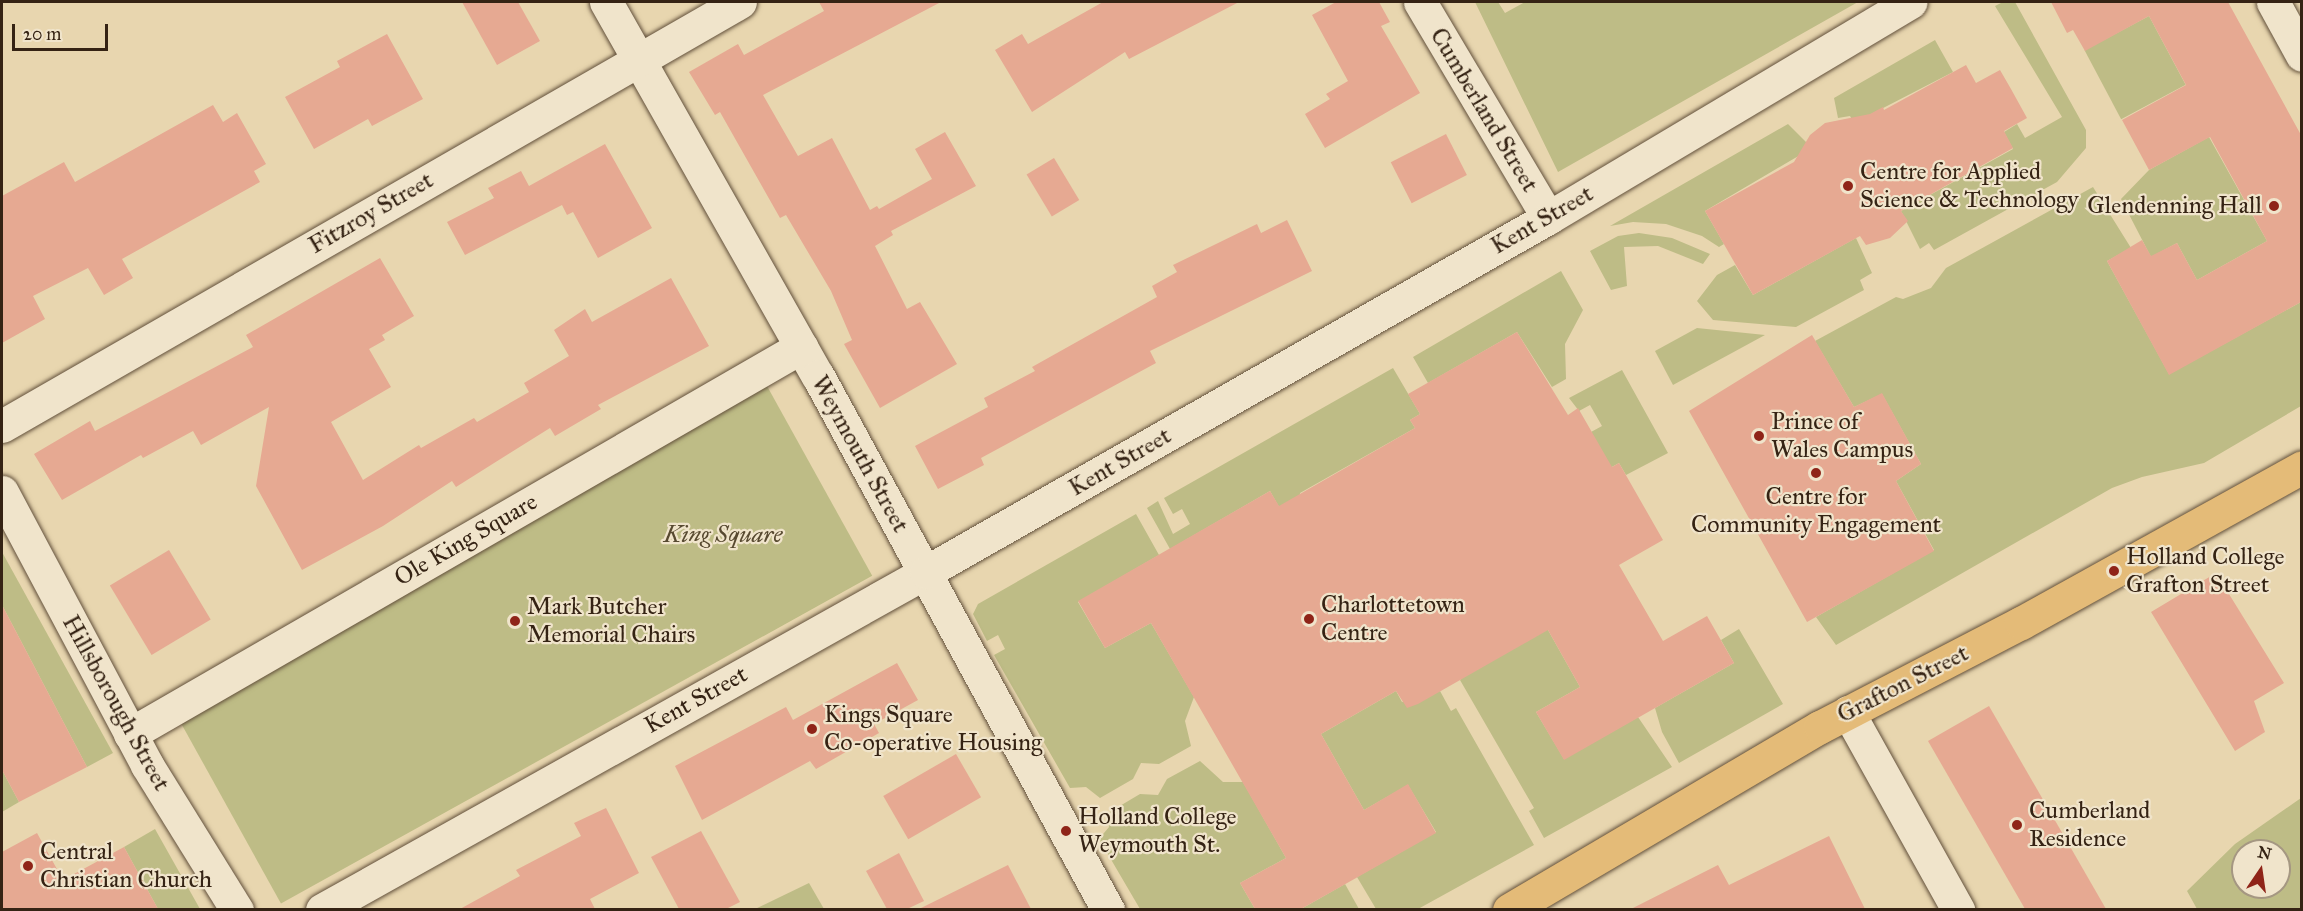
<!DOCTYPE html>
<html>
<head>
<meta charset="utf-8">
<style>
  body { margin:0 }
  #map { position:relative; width:2303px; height:911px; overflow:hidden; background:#e8d6af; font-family:"IM FELL Great Primer",serif }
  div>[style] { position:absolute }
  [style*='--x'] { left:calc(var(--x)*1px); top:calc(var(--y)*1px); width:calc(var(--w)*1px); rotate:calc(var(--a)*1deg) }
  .green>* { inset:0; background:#bebc86; transform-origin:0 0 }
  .building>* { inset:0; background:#e6a992; transform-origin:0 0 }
  .roads { filter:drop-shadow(0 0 2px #62503b) drop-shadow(0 0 2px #62503b) }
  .minor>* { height:33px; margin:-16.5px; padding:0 16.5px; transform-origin:16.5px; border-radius:16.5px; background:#f0e4cb }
  .tertiary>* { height:33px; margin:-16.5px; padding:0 16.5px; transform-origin:16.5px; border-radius:16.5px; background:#f0e4cb }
  .primary>* { height:33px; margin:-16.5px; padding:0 16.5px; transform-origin:16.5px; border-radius:16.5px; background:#e4bb78 }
  .dots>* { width:16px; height:16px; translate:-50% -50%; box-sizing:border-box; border:3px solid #f0e4cb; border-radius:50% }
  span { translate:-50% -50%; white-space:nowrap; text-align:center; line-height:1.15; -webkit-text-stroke:4.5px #f0e4cb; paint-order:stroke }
  .street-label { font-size:24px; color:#352314 }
  .poi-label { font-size:24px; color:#352314 }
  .left { translate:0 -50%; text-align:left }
  .right { translate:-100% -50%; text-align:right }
  .park-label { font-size:24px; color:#574930; font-style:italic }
  .frame { position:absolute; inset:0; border:3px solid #352314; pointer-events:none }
  .north { position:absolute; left:2231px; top:839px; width:60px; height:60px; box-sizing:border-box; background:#f0e4cb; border:2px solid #a59782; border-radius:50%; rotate:13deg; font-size:16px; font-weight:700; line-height:24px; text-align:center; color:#352314 }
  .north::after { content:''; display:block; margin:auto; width:21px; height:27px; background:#8f2418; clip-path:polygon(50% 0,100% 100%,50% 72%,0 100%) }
  .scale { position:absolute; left:12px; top:24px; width:96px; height:27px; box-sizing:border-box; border:3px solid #352314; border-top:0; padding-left:8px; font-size:18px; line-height:21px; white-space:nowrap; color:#352314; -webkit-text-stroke:4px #f0e4cb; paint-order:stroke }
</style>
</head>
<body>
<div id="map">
  <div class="green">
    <div style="clip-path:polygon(1475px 2px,1498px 2px,1505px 13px,1525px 2px,1858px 2px,1558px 172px)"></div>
    <div style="clip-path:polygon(2003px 2px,2015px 2px,2086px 130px,2086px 148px,2057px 182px,1934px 250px,1929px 243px,1920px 249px,1901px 211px,2013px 149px,2004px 132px,2017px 124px,2025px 138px,2062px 117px,1995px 6px)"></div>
    <div style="left:2149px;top:16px;width:78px;height:73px;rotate:62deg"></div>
    <div style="clip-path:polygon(1935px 40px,1953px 72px,1854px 123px,1850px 116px,1838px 118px,1834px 98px)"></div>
    <div style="clip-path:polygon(1788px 124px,1812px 148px,1705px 211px,1724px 244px,1719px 247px,1702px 236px,1666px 224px,1633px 222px,1610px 226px)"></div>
    <div style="clip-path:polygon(2209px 137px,2267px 241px,2197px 280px,2177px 243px,2151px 257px,2121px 199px,2149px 170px)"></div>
    <div style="clip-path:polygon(2093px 187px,2131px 248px,2107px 261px,2169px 374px,2301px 302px,2301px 406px,2204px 463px,2142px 477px,2112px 488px,1836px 645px,1816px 617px,1934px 550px,1896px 481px,1921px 464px,1882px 394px,1854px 407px,1815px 341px,1896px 297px,1903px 299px,1931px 288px,1946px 268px)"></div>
    <div style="clip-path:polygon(1639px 233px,1672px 238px,1710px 254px,1703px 264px,1658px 246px,1624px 247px,1627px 286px,1611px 290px,1590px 251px,1618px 236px)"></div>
    <div style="clip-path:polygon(1856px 238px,1872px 273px,1860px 280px,1864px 290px,1796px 327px,1713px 320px,1697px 301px,1717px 275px,1735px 265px,1753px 295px)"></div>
    <div style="clip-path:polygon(1561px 271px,1583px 310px,1565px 344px,1566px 379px,1552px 387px,1517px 332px,1428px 383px,1413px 357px)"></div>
    <div style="clip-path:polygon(1697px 328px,1765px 335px,1673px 385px,1655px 351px)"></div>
    <div style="clip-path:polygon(1393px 368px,1420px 414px,1410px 420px,1415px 428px,1300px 493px,1296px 537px,1270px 491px,1170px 549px,1147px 508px,1158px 501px,1173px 534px,1190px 524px,1182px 509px,1173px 514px,1164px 498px)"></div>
    <div style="clip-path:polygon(1622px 370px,1668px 453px,1626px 475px,1619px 463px,1601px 473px,1580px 438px,1602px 426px,1590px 405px,1579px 411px,1569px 398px)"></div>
    <div style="left:767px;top:386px;width:217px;height:676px;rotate:61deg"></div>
    <div style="clip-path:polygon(1136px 514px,1159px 555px,1078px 602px,1105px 648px,1151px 623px,1194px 697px,1185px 721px,1191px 746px,1159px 764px,1141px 763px,1133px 779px,1100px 798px,1086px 787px,1070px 788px,994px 655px,1005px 649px,998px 635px,987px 641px,973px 614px,978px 604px)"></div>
    <div style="clip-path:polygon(2px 552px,113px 753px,87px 767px,2px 605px)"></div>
    <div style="clip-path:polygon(1539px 614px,1580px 687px,1536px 712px,1564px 759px,1638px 717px,1672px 767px,1544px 838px,1529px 811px,1534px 808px,1460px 680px)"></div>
    <div style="clip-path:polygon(1739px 629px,1783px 704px,1679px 763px,1662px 732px,1655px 708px,1734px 663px,1721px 640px)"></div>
    <div style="clip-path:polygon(1396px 691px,1402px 702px,1440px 691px,1451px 711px,1456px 708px,1534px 845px,1418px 909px,1376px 909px,1357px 877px,1436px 832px,1408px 785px,1364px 810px,1321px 734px)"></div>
    <div style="clip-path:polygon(1200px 761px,1223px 782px,1243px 782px,1286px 858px,1240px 883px,1255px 909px,1140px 909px,1099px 839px,1109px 827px,1108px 813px,1140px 794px,1158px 795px,1167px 779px)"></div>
    <div style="clip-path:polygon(2px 770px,19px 802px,2px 812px)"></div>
    <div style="clip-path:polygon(evenodd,2301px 798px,2301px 909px,2197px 909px,2187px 891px,2235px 844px,2301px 798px,2243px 851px,2279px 851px,2279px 887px,2243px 887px,2243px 851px)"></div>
    <div style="clip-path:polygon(155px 829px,200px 909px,158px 909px,124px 847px)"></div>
    <div style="clip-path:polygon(809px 883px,824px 909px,755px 909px)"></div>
    <div style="clip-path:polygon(1345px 884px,1359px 909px,1301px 909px)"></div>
  </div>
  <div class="building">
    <div style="clip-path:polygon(462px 2px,518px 2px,540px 41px,497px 65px)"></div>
    <div style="clip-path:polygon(819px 2px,941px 2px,763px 95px,798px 156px,832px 138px,870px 210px,877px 206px,879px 209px,932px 179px,915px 149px,945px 132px,976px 186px,891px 231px,893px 235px,875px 246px,907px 309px,920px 302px,957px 364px,880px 408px,844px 344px,852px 340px,831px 291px,786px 215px,780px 218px,720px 112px,715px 115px,689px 72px,738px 44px,744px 55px,824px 11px)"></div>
    <div style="clip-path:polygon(1103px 2px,1239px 2px,1129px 59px,1125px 52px,1032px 112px,995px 50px,1022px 34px,1028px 44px)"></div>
    <div style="clip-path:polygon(1336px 2px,1379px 2px,1390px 22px,1381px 26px,1420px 93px,1325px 148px,1305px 114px,1330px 99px,1326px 94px,1348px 81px,1312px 15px)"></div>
    <div style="clip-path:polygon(2051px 2px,2228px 2px,2301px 135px,2301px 302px,2169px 375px,2107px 261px,2142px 240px,2151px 256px,2177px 243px,2197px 280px,2267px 241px,2210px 137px,2149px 170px,2122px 120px,2186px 85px,2149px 16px,2085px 51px,2073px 30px,2067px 33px)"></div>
    <div style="clip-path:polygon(387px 34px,423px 99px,372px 126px,368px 119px,314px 149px,285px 97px,340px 67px,337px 61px)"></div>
    <div style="clip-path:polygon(1966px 65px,1976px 83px,2000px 70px,2011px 89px,2027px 118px,2004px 131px,2013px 148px,1901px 211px,1908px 221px,1890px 238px,1866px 245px,1860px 236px,1753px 295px,1705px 211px,1794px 162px,1810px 135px,1825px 123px,1870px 114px,1883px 107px,1884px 110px)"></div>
    <div style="clip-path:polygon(213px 105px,223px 122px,237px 113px,266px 164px,254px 171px,260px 182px,122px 259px,133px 278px,104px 295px,88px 268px,33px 296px,45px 319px,2px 343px,2px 196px,64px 162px,75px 182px)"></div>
    <div style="left:1446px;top:134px;width:46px;height:62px;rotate:63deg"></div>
    <div style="clip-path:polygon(605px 144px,652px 228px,598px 258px,573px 212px,567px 215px,562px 205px,465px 255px,447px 222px,494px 198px,488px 188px,521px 171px,529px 186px)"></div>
    <div style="left:1054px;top:158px;width:49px;height:32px;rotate:59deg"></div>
    <div style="clip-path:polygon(1287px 220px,1312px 271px,1150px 351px,1156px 363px,981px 458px,984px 465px,938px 489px,915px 446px,988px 407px,984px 398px,1035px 371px,1032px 367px,1157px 297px,1152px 286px,1177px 272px,1173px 265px,1257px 224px,1261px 233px)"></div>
    <div style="clip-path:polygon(380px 258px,414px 316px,382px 335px,385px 340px,369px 349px,391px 387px,331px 422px,363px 480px,419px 445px,421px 448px,474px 418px,477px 422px,529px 392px,524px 383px,569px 356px,554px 330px,585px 309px,592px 322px,671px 278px,709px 346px,598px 405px,601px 409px,555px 436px,550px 428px,456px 487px,452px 481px,383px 526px,302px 570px,256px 486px,269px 407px,201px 445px,193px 431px,143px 458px,141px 455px,62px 500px,34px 454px,90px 421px,95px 431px,253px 347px,246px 335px)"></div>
    <div style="clip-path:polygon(1517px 332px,1568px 415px,1578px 408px,1612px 467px,1619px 463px,1663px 540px,1619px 565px,1663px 641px,1707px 616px,1734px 663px,1564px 760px,1536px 712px,1580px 687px,1548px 630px,1418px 704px,1407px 708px,1396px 691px,1321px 734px,1364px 810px,1408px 784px,1436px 833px,1301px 909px,1255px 909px,1240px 883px,1286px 858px,1151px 623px,1105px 648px,1078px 601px,1270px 491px,1279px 506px,1415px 428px,1410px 420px,1420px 414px,1408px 394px)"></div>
    <div style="clip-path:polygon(1812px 335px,1854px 407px,1882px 393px,1921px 464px,1896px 481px,1934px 551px,1807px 622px,1689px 411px)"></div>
    <div style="left:169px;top:550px;width:81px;height:69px;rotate:59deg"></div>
    <div style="clip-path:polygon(2216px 573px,2284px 683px,2254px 701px,2265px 732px,2235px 751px,2151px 612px)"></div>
    <div style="clip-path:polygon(2px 605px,87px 767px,19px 802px,2px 770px)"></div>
    <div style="clip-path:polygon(897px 663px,918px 700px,874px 724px,879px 733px,816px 769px,810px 761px,702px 820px,675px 766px,786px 707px,793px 720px)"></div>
    <div style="clip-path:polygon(1989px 706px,2106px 909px,2025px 909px,1928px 741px)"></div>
    <div style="left:956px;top:754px;width:50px;height:84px;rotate:60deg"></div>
    <div style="clip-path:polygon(606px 808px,639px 873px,590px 899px,595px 909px,460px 909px,520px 876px,516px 870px,581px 836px,574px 823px)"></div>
    <div style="clip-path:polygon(701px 831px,740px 902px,726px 909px,679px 909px,651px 857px)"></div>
    <div style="clip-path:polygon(37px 833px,63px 880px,124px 847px,158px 909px,2px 909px,2px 852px)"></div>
    <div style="clip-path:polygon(1829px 836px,1865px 909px,1631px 909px,1718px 865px,1729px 885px)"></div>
    <div style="clip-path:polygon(899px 853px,924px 901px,907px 909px,887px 909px,866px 871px)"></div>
    <div style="clip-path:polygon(1008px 865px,1031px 909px,919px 909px)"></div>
  </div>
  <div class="roads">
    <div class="minor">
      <div style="--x:606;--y:2;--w:430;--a:60.5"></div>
      <div style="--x:818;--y:376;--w:608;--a:61.49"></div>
      <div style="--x:1420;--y:2;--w:251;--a:59.3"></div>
      <div style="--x:2273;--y:2;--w:60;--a:61.3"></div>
      <div style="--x:2;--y:426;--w:851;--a:-29.88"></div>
      <div style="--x:2;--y:492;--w:309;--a:62"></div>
      <div style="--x:147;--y:765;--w:171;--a:58.2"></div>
      <div style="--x:1848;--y:712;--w:227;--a:60.9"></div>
      <div style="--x:130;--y:734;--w:775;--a:-29.97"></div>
    </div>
    <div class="tertiary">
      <div style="--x:322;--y:910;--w:692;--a:-29.23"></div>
      <div style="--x:926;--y:572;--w:716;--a:-29.65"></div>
      <div style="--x:1548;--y:218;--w:422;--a:-30.8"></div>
    </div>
    <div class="primary">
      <div style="--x:1509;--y:910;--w:361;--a:-30.5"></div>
      <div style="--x:1820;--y:727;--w:226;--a:-27.4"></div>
      <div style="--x:2021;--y:623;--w:321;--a:-29"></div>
    </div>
  </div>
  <div class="dots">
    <div style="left:1848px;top:186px;background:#8f2418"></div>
    <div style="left:2274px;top:206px;background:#8f2418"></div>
    <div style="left:1759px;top:436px;background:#8f2418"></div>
    <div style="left:1816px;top:473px;background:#8f2418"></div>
    <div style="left:2114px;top:571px;background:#8f2418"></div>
    <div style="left:1309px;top:619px;background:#8f2418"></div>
    <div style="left:515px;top:621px;background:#8f2418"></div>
    <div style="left:812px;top:729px;background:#8f2418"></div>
    <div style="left:2017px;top:825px;background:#8f2418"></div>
    <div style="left:1066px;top:831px;background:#8f2418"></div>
    <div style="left:28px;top:866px;background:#8f2418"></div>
  </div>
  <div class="street-label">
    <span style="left:1484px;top:110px;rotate:59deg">Cumberland Street</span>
    <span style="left:371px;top:213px;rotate:-30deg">Fitzroy Street</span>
    <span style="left:1542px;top:220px;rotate:-30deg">Kent Street</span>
    <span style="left:860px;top:454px;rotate:61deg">Weymouth Street</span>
    <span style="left:1120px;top:462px;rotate:-30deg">Kent Street</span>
    <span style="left:466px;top:540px;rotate:-30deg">Ole King Square</span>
    <span style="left:1903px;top:684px;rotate:-27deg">Grafton Street</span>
    <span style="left:696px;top:700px;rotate:-29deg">Kent Street</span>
    <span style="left:116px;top:703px;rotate:61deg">Hillsborough Street</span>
  </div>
  <div class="poi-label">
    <span class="left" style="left:1860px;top:186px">Centre for Applied<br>Science &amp; Technology</span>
    <span class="right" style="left:2262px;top:206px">Glendenning Hall</span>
    <span class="left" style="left:1771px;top:436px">Prince of<br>Wales Campus</span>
    <span style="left:1816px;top:511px">Centre for<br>Community Engagement</span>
    <span class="left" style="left:2126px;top:571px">Holland College<br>Grafton Street</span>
    <span class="left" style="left:1321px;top:619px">Charlottetown<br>Centre</span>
    <span class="left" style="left:527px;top:621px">Mark Butcher<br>Memorial Chairs</span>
    <span class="left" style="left:824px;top:729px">Kings Square<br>Co-operative Housing</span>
    <span class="left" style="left:2029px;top:825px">Cumberland<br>Residence</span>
    <span class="left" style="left:1078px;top:831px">Holland College<br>Weymouth St.</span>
    <span class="left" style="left:40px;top:866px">Central<br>Christian Church</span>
  </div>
  <div class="park-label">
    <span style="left:723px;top:535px">King Square</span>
  </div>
  <div class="frame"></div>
  <div class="north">N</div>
  <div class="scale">20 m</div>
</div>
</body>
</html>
